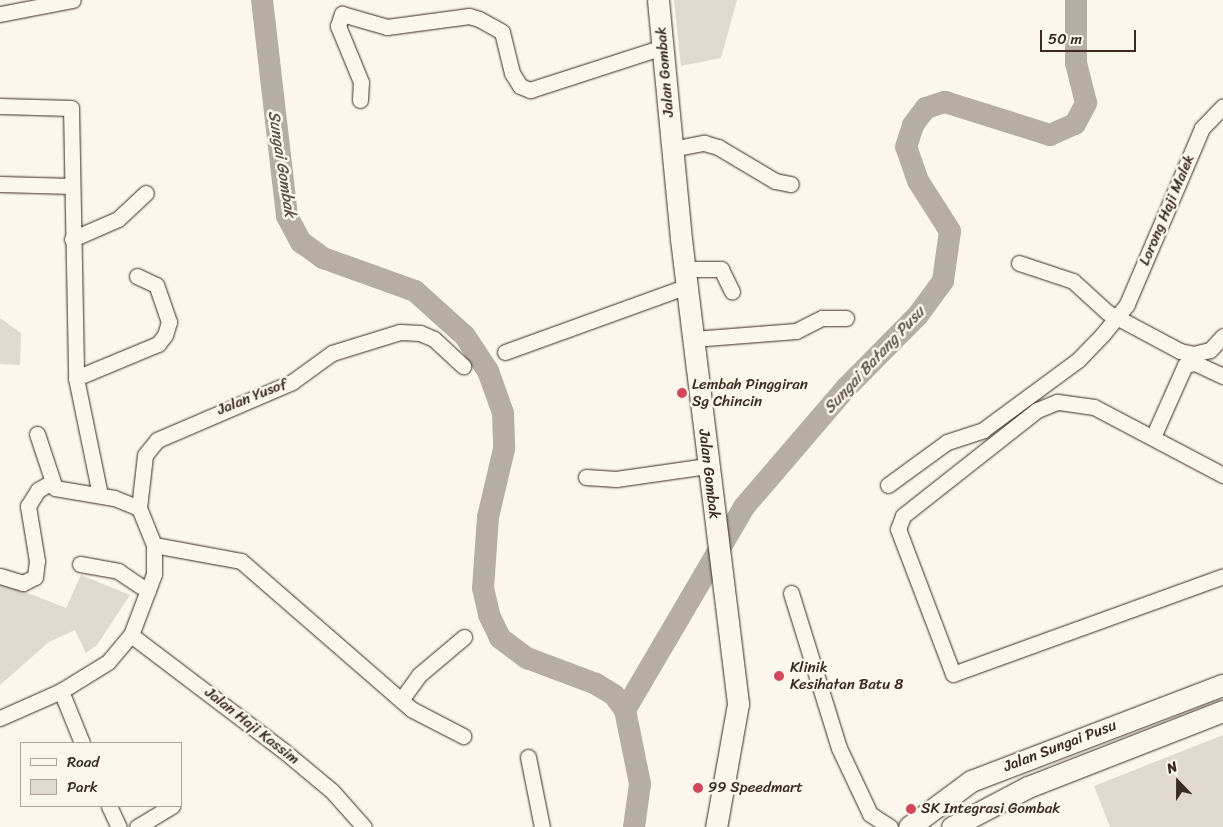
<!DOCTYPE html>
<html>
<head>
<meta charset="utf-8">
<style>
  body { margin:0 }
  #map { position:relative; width:1223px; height:827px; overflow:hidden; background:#fbf7ec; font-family:Sriracha,sans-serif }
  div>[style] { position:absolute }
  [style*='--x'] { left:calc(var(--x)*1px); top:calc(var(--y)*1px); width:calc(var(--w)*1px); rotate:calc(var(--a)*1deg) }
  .green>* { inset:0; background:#dfd9ce }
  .river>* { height:22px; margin:-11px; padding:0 11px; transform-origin:11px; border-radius:11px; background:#b6aea2 }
  .roads { filter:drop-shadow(0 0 1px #3b2a1e) drop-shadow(0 0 1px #3b2a1e) }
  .street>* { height:15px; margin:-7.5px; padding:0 7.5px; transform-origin:7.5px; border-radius:7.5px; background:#fbf7ec }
  .secondary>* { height:21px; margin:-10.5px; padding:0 10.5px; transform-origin:10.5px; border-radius:10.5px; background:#fbf7ec }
  .dots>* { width:14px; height:14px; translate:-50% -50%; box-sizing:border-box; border:2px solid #fbf7ec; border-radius:50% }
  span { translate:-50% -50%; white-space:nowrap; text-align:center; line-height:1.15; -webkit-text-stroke:5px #fbf7ec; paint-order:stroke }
  .street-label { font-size:15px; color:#3b2a1e }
  .poi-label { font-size:15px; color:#3b2a1e }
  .left { translate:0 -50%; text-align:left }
  .water-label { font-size:16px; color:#605246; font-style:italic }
  .legend { position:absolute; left:20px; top:742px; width:162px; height:65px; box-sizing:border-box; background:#fbf7ec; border:1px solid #aea59a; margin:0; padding:6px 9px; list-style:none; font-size:15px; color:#3b2a1e }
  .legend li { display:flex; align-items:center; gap:10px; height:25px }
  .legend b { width:25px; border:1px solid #aea59a }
  .north { position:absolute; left:1153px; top:757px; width:50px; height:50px; -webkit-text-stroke:4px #fbf7ec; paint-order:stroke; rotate:338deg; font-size:14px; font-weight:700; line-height:20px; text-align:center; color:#3b2a1e }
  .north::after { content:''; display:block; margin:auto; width:18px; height:22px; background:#3b2a1e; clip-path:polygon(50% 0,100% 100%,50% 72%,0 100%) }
  .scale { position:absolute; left:1040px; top:30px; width:96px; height:22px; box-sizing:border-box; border:2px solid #3b2a1e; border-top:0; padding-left:6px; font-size:15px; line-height:18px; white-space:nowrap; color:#3b2a1e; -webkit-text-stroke:4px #fbf7ec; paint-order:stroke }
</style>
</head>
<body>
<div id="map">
  <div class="green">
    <div style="clip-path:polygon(674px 0,737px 0,721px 58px,681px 66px)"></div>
    <div style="clip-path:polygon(0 318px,21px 333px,20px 365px,0 364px)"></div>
    <div style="clip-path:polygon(81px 575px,130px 595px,97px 645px,86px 653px,75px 630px,49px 642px,0 685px,0 582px,66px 608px)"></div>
    <div style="clip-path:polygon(1223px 735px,1223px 827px,1110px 827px,1094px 786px)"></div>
  </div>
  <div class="river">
    <div style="--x:262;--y:0;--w:217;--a:83.4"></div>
    <div style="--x:287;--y:216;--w:30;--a:62"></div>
    <div style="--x:301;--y:242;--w:27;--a:36"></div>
    <div style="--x:323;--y:258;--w:98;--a:19.7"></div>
    <div style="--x:415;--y:291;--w:67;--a:42"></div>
    <div style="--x:465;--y:336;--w:42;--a:56.7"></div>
    <div style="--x:488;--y:371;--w:45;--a:70.3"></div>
    <div style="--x:503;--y:413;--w:36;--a:88"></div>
    <div style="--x:504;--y:449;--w:70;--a:103.2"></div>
    <div style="--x:488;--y:517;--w:71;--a:94"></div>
    <div style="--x:483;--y:588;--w:28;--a:77"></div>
    <div style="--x:489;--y:615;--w:25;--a:64"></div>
    <div style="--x:500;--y:638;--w:34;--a:37"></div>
    <div style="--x:527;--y:658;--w:74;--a:20.6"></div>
    <div style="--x:596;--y:684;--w:21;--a:31"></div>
    <div style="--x:614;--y:695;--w:19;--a:54"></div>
    <div style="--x:625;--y:710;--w:76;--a:78.5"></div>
    <div style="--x:640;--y:784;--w:43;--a:97.9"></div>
    <div style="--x:625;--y:710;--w:235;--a:-59.6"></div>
    <div style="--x:744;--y:507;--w:157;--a:-49.4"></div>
    <div style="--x:846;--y:388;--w:103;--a:-45.4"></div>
    <div style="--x:918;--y:315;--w:42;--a:-53.7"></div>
    <div style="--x:943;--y:281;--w:50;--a:-82"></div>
    <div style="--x:950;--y:231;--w:59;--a:-122.6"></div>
    <div style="--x:918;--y:181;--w:36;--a:-109"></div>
    <div style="--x:906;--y:147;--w:23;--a:-72"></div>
    <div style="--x:913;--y:125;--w:21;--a:-53"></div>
    <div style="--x:926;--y:108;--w:20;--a:-18"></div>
    <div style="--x:945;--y:102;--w:110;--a:17.4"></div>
    <div style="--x:1050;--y:135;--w:27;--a:-24"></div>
    <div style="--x:1075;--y:124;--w:24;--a:-62"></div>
    <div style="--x:1086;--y:103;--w:41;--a:-104"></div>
    <div style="--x:1076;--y:63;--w:63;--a:-90"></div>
  </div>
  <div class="roads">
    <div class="street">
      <div style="--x:0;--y:14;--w:74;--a:-10.9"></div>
      <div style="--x:360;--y:100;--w:18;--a:-87"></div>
      <div style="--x:361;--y:82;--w:61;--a:-112.3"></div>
      <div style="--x:338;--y:26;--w:13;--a:-72"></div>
      <div style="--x:342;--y:14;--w:47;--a:16.1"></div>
      <div style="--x:387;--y:27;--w:83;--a:-7.6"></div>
      <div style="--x:469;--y:16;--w:10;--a:17"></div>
      <div style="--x:479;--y:19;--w:26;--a:29"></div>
      <div style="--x:502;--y:32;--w:42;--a:76.3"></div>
      <div style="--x:512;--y:73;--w:15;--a:58"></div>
      <div style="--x:520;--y:86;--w:11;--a:22"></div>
      <div style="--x:530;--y:90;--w:140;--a:-17.9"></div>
      <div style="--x:0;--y:106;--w:71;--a:1.6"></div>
      <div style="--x:71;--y:108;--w:270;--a:88.9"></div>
      <div style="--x:76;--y:378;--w:119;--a:78.4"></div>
      <div style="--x:672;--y:149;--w:33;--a:-11"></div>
      <div style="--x:704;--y:143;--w:15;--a:16"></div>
      <div style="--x:718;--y:147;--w:66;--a:30.8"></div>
      <div style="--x:775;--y:181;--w:16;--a:11"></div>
      <div style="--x:0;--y:184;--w:72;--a:1.6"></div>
      <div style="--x:72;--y:239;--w:50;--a:-23.5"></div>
      <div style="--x:118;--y:219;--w:38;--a:-43"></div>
      <div style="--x:1019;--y:263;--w:57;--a:18.4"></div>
      <div style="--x:1073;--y:281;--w:46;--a:42.4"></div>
      <div style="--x:1107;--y:312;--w:83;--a:28.1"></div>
      <div style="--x:1180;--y:351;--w:13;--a:13"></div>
      <div style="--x:1193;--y:354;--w:17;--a:-13"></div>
      <div style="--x:1210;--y:350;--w:19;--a:-47"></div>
      <div style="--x:685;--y:269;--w:36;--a:0"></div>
      <div style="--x:721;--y:269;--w:25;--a:64"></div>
      <div style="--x:693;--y:339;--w:103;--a:-4.4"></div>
      <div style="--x:796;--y:331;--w:29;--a:-27"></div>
      <div style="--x:822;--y:318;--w:24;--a:0"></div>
      <div style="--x:505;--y:352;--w:194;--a:-19.9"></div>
      <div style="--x:76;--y:378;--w:89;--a:-22.5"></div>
      <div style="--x:158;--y:344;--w:11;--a:-52"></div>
      <div style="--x:165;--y:335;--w:14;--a:-73"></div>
      <div style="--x:169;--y:322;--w:39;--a:-109"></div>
      <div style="--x:156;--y:285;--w:21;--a:-155"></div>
      <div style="--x:1153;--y:437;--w:79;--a:-66"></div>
      <div style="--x:1185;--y:365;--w:10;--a:-11"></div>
      <div style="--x:1195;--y:363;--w:31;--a:25"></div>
      <div style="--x:1223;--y:475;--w:146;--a:-152.2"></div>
      <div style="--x:1094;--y:407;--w:37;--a:-172"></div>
      <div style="--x:1057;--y:402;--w:22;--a:158"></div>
      <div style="--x:1037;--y:410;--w:171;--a:141.7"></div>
      <div style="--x:903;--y:516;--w:14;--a:111"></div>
      <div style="--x:898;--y:529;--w:155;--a:69.2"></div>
      <div style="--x:953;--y:674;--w:287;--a:-19.9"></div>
      <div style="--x:586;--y:477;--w:30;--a:4"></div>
      <div style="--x:616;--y:479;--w:92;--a:-8.1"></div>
      <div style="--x:888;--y:485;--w:73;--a:-36.1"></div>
      <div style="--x:947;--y:442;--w:38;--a:-18"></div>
      <div style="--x:983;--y:430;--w:118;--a:-36.4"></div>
      <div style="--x:1078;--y:360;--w:36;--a:-46"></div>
      <div style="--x:1103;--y:334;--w:38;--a:-51"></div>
      <div style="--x:1127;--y:304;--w:191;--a:-66.9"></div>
      <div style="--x:1202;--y:128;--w:30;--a:-46"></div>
      <div style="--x:139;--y:508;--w:53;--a:-83.5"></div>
      <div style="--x:145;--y:455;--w:19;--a:-51"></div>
      <div style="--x:157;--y:440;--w:147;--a:-23.2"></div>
      <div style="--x:292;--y:382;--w:49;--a:-35.9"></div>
      <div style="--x:332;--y:353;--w:71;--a:-17.2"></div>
      <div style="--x:400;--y:332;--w:20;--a:3"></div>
      <div style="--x:420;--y:333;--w:15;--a:23"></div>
      <div style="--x:434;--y:339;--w:40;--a:43"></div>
      <div style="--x:154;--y:545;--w:88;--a:10.4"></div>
      <div style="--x:241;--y:561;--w:225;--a:41"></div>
      <div style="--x:411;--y:709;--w:59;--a:27.4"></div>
      <div style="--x:80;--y:564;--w:39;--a:10"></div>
      <div style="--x:118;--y:571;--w:36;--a:34"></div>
      <div style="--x:0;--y:576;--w:24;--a:17"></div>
      <div style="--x:23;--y:583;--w:13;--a:-27"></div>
      <div style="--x:35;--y:577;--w:16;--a:-83"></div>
      <div style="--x:37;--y:561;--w:56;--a:-99.3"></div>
      <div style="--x:28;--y:506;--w:19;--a:-58"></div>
      <div style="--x:38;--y:490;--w:14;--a:-30"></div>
      <div style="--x:791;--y:593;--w:162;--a:72.8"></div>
      <div style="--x:839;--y:748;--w:73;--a:64.8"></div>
      <div style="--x:870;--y:814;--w:24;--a:33"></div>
      <div style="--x:131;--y:635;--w:192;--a:37.2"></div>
      <div style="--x:284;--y:751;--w:62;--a:39.8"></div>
      <div style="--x:332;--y:791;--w:48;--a:48.4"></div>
      <div style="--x:61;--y:691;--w:56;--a:68"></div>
      <div style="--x:401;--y:700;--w:31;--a:-54"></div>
      <div style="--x:419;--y:675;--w:59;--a:-40.2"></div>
      <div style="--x:0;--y:718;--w:67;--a:-23.9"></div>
      <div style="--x:61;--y:691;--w:55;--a:-31.7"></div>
      <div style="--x:108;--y:662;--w:35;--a:-50"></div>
      <div style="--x:131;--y:635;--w:65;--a:-69.3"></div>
      <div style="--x:154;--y:574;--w:29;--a:-90"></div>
      <div style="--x:154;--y:545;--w:40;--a:-112"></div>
      <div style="--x:139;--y:508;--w:27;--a:-158"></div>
      <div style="--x:114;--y:498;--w:60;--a:-170.4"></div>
      <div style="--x:55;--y:488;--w:57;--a:-108.4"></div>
      <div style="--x:528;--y:757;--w:71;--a:78.7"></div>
      <div style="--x:109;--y:806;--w:23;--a:65"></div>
      <div style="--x:137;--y:827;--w:41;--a:-31"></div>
    </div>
    <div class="secondary">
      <div style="--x:658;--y:0;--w:240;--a:84.5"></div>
      <div style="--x:681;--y:239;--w:468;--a:83"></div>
      <div style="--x:738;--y:704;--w:125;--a:100.1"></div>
      <div style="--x:909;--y:827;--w:77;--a:-36.6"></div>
      <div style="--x:971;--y:781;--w:270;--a:-20.9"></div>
      <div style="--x:952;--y:827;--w:86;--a:-27.8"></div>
      <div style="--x:1028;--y:787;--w:209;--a:-21.3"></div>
    </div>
  </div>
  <div class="dots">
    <div style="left:682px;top:393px;background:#d1495b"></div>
    <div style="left:779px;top:676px;background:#d1495b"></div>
    <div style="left:698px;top:788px;background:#d1495b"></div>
    <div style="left:911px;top:809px;background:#d1495b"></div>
  </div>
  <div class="street-label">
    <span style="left:665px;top:72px;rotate:-95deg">Jalan Gombak</span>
    <span style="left:1167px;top:210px;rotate:-67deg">Lorong Haji Malek</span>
    <span style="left:252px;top:397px;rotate:-22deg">Jalan Yusof</span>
    <span style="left:709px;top:474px;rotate:83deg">Jalan Gombak</span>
    <span style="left:252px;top:726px;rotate:38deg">Jalan Haji Kassim</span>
    <span style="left:1060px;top:746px;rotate:-21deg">Jalan Sungai Pusu</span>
  </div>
  <div class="poi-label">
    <span class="left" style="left:692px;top:393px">Lembah Pinggiran<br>Sg Chincin</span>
    <span class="left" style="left:790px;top:676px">Klinik<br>Kesihatan Batu 8</span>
    <span class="left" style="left:708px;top:788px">99 Speedmart</span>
    <span class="left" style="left:921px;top:809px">SK Integrasi Gombak</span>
  </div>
  <div class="water-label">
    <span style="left:282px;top:164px;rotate:81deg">Sungai Gombak</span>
    <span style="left:874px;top:360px;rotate:-47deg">Sungai Batang Pusu</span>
  </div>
  <ul class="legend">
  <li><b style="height:6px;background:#fbf7ec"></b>Road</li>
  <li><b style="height:14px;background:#dfd9ce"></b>Park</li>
  </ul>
  <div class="north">N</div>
  <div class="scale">50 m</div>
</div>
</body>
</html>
